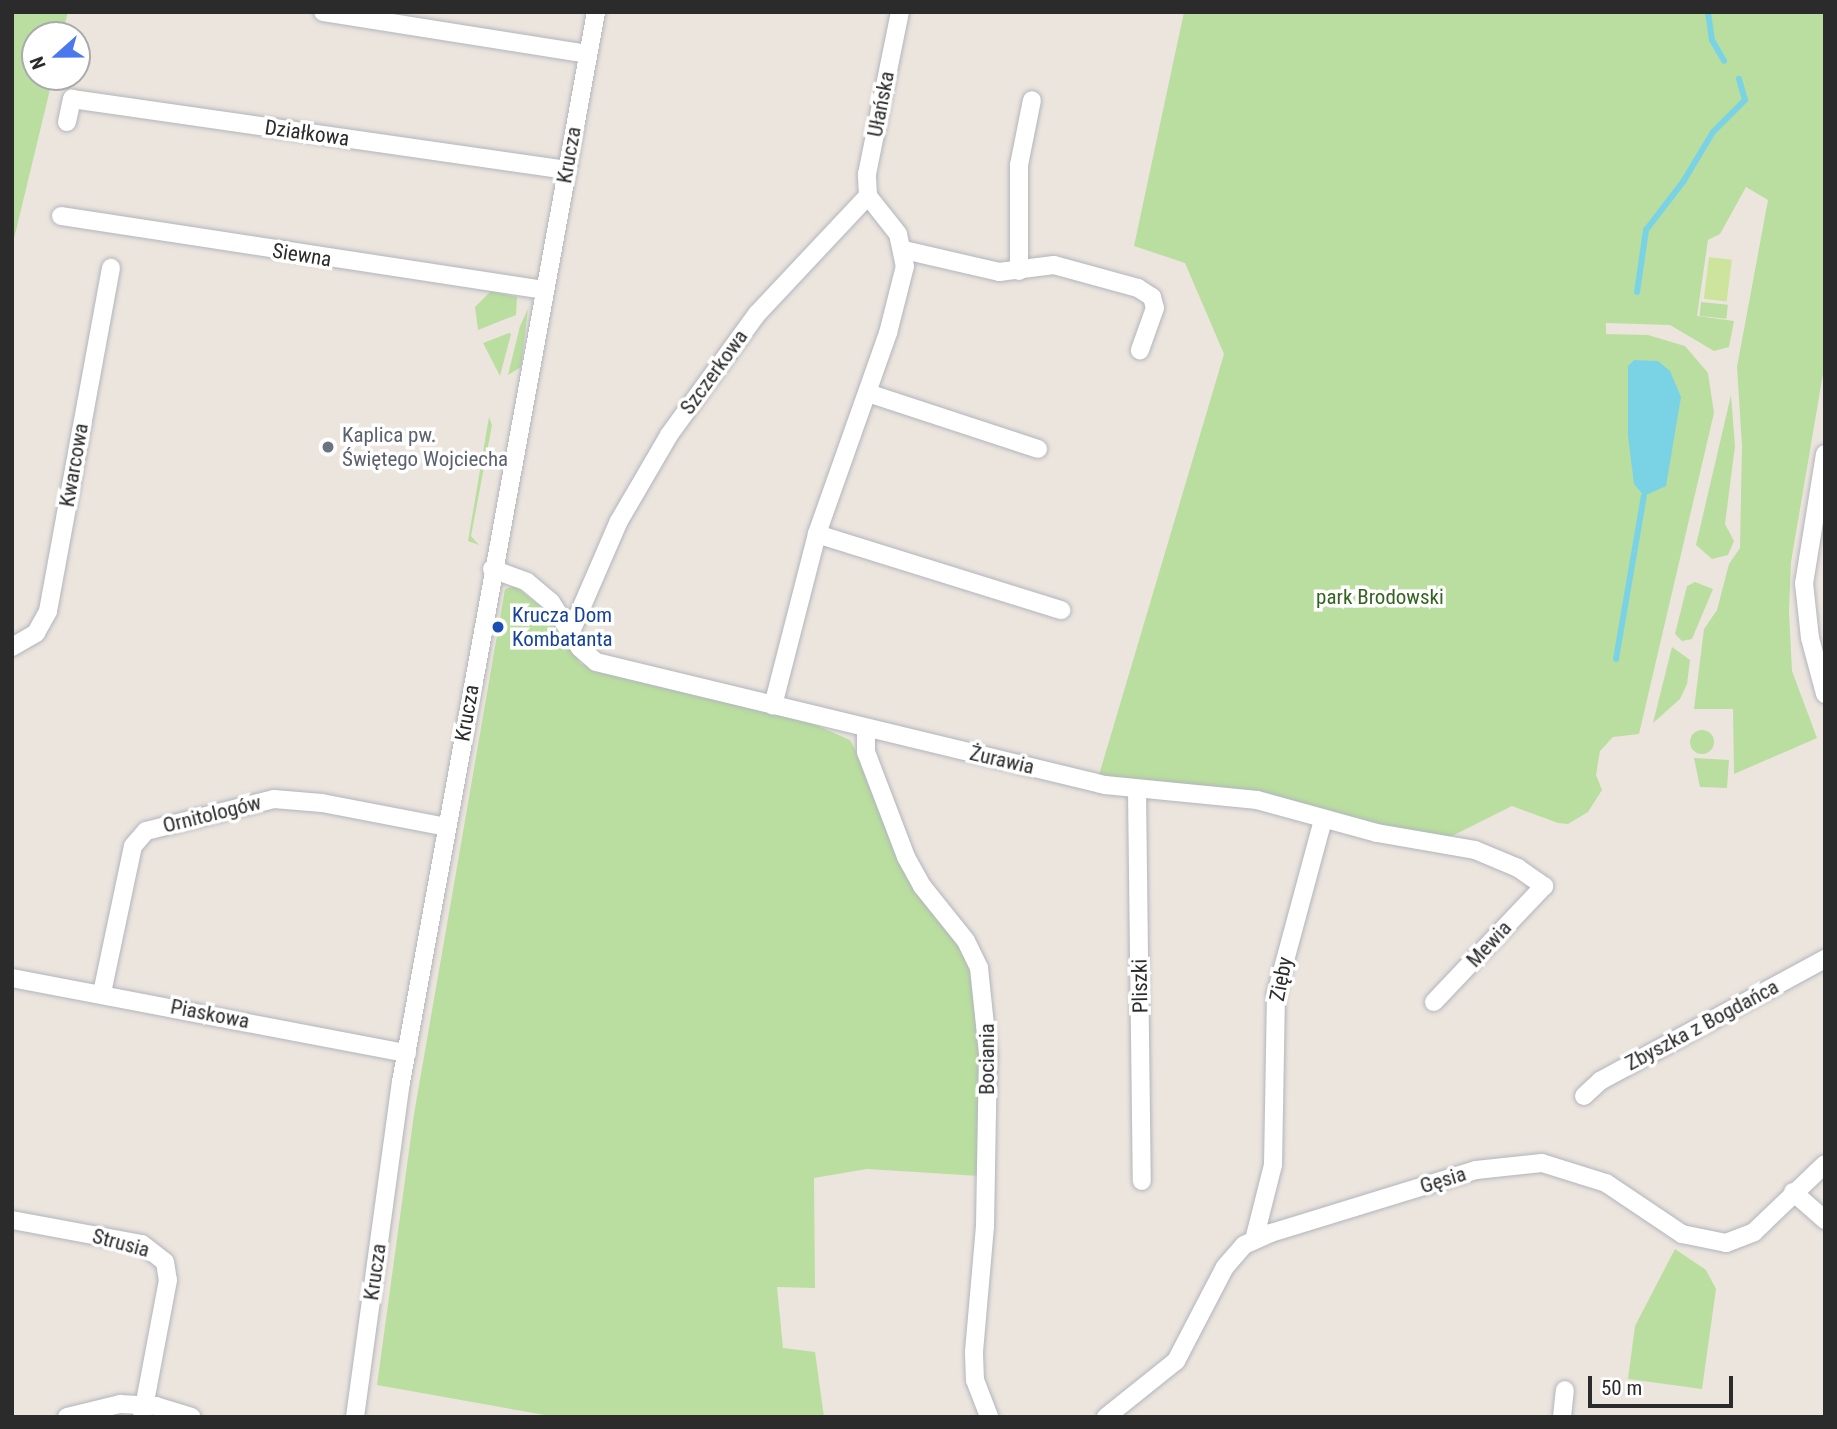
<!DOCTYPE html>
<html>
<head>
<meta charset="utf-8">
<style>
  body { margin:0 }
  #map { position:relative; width:1837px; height:1429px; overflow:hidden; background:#ece5de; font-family:"Roboto Condensed",sans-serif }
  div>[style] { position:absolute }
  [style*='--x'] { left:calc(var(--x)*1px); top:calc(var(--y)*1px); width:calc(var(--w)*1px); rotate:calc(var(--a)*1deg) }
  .green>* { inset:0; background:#bade9f; transform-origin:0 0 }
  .round { border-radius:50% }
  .pitch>* { inset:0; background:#cce49c; transform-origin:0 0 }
  .water>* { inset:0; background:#7ad3e5 }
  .stream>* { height:6px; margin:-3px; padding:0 3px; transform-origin:3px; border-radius:3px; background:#7ad3e5 }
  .roads { filter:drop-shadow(0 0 2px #b2b5bd) drop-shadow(0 0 2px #b2b5bd) }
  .minor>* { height:18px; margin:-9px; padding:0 9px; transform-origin:9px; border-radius:9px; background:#fff }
  .dots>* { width:19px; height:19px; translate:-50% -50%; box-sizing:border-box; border:4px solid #fff; border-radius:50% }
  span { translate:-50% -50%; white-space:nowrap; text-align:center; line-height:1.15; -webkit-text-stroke:7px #fff; paint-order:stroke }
  .street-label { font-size:21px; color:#2b2b2b }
  .worship-label { font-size:21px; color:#5b616d }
  .left { translate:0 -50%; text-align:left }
  .park-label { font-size:21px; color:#346320 }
  .transit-label { font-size:21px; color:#164399 }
  .frame { position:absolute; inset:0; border:14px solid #2b2b2b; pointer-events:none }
  .north { position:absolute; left:21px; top:21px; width:70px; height:70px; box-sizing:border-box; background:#fff; border:2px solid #aaa; border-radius:50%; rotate:249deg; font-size:19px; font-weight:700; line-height:28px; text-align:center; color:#2b2b2b }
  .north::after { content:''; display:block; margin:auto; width:24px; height:32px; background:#4b78ec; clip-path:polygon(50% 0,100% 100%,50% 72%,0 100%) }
  .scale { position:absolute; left:1588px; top:1376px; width:145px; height:32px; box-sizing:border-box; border:4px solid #2b2b2b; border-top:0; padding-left:9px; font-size:21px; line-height:24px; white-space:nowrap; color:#2b2b2b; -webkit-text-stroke:5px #fff; paint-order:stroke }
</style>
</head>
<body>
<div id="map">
  <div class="green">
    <div style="clip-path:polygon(12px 12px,68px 12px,62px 35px,35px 35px,35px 77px,53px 77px,12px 247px)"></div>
    <div style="clip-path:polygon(1184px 12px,1825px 12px,1825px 362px,1791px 562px,1789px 611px,1792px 671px,1817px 738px,1734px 774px,1733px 709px,1694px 709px,1704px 629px,1717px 610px,1729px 564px,1740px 548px,1742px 446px,1737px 367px,1768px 200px,1746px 187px,1720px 234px,1708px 240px,1697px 316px,1734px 321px,1729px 347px,1714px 351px,1670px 325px,1606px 323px,1606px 334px,1648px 335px,1685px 346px,1708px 373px,1714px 413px,1639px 734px,1613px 737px,1600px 751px,1596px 775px,1602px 790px,1588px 812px,1568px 824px,1558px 823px,1512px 806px,1450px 837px,1099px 775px,1224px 354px,1185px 263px,1134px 246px)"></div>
    <div style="clip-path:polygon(491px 291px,517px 297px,516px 315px,478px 330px,475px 307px)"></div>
    <div style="left:1701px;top:302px;width:27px;height:14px;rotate:6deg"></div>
    <div style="clip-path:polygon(528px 309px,521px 367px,508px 375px,520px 326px)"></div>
    <div style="clip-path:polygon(509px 333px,511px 334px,500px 376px,483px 343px)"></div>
    <div style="clip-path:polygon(1731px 395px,1735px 446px,1725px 524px,1734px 541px,1728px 555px,1712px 559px,1696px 545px)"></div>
    <div style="clip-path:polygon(489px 417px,492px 425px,471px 536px,479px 545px,468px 541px)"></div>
    <div style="clip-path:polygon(1695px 582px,1713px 589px,1692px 639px,1682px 641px,1675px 634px,1687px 586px)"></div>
    <div style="clip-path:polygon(515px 586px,552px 616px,581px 664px,809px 722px,850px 740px,973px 969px,981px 1022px,979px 1176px,867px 1169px,814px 1178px,815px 1288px,777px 1287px,783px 1348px,815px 1352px,824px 1417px,556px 1417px,377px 1385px,414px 1114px,462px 838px,505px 589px)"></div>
    <div style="clip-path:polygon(1672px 647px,1690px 660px,1687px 684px,1680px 699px,1653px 723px)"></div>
    <div class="round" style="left:1690px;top:730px;width:24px;height:24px"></div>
    <div style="clip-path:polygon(1694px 758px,1729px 760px,1727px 788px,1700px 787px)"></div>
    <div style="clip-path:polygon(1675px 1249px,1706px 1270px,1716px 1289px,1702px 1389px,1628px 1379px,1635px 1326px)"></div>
  </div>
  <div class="pitch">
    <div style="left:1709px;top:257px;width:23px;height:42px;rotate:7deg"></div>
  </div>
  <div class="water">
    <div style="clip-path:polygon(1634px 360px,1658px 361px,1670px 371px,1681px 397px,1666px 486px,1644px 496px,1634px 484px,1628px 436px,1628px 366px)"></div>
  </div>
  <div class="stream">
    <div style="--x:1708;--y:12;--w:28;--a:82"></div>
    <div style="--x:1712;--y:40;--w:24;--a:60"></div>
    <div style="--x:1637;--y:292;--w:63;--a:-81.7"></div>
    <div style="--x:1646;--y:230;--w:61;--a:-52.4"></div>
    <div style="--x:1683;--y:182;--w:58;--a:-59"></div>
    <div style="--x:1713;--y:132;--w:45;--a:-45"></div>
    <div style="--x:1745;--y:100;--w:22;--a:-106"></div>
    <div style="--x:1616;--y:659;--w:165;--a:-80.3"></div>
  </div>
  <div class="roads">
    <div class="minor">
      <div style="--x:323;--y:12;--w:268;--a:9"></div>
      <div style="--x:67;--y:122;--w:24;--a:-78"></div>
      <div style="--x:72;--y:99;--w:500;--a:8.16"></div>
      <div style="--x:868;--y:196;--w:22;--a:-93"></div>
      <div style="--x:867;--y:174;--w:165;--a:-78.5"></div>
      <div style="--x:61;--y:216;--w:489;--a:8.7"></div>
      <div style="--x:904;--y:250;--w:98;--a:13"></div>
      <div style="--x:999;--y:272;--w:55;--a:-7.3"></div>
      <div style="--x:1054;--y:265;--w:87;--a:15.3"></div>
      <div style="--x:1138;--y:288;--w:17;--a:33"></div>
      <div style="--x:1152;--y:297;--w:11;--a:75"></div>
      <div style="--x:1155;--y:308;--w:45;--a:109.7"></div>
      <div style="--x:1019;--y:271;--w:106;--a:-90"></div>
      <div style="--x:1019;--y:165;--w:66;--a:-78.7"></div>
      <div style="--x:868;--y:393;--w:179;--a:18.2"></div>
      <div style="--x:1825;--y:454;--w:131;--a:99.2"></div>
      <div style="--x:1804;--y:583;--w:55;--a:83.8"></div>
      <div style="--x:1810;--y:638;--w:58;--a:75"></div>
      <div style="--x:817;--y:534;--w:256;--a:17.3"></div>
      <div style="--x:492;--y:569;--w:37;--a:20"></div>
      <div style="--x:527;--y:582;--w:31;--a:40"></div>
      <div style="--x:551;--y:602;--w:54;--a:57.8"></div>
      <div style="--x:580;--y:648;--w:21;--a:41"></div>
      <div style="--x:596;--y:662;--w:524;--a:13.59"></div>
      <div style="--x:1105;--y:785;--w:153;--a:5.6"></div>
      <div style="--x:1257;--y:800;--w:124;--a:15.4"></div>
      <div style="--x:1377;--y:833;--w:99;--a:9.8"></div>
      <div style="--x:1475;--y:850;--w:47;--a:22.7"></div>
      <div style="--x:1518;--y:868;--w:32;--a:35"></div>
      <div style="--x:1544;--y:886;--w:160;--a:133.5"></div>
      <div style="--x:570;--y:634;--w:123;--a:-66.6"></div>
      <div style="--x:619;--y:521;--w:99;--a:-59.8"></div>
      <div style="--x:669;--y:435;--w:150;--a:-54"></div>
      <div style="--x:757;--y:314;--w:162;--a:-46.8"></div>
      <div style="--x:868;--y:196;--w:48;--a:51.7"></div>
      <div style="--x:898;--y:234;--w:33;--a:78"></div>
      <div style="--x:905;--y:266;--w:69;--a:104.2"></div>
      <div style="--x:888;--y:333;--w:213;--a:109.5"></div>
      <div style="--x:817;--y:534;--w:177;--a:104.4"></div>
      <div style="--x:12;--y:647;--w:28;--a:-30"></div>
      <div style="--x:36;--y:633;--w:25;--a:-61"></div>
      <div style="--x:48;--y:611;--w:349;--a:-79.6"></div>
      <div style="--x:866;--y:729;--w:23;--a:90"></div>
      <div style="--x:866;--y:752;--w:112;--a:69.1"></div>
      <div style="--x:906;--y:857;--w:33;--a:61"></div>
      <div style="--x:922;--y:886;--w:70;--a:51.3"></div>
      <div style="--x:966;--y:941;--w:30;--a:64"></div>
      <div style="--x:979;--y:968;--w:86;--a:84"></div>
      <div style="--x:988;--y:1054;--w:172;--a:91"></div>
      <div style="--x:985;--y:1226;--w:127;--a:95"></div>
      <div style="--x:974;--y:1353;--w:27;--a:88"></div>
      <div style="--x:975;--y:1380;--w:40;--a:69"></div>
      <div style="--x:1137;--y:791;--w:390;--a:89.3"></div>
      <div style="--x:12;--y:978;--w:402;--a:10.8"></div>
      <div style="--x:102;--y:993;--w:150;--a:-78.1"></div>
      <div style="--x:133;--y:846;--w:20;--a:-49"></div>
      <div style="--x:146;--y:831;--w:132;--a:-14"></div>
      <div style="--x:274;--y:799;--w:48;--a:4.8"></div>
      <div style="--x:322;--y:803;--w:127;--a:10.9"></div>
      <div style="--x:1584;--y:1096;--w:22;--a:-43"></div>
      <div style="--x:1600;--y:1081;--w:256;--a:-28.5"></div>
      <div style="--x:1793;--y:1192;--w:43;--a:41.2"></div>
      <div style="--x:12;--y:1220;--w:132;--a:10.5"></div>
      <div style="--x:142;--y:1244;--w:29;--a:38"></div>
      <div style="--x:165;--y:1262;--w:18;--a:81"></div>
      <div style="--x:168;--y:1280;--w:139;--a:100.7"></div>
      <div style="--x:1254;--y:1240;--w:77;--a:-75.8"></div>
      <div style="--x:1273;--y:1165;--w:171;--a:-89"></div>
      <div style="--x:1276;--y:994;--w:180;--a:-74.9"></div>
      <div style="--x:67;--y:1417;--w:55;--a:-13.8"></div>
      <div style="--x:120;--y:1404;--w:36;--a:3"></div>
      <div style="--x:156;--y:1406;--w:37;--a:17"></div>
      <div style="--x:355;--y:1417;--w:338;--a:-82.2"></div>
      <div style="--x:401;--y:1082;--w:1088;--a:-79.67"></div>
      <div style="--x:1106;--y:1417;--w:90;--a:-38.7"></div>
      <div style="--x:1176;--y:1361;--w:106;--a:-62.5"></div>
      <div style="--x:1225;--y:1267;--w:29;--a:-49"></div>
      <div style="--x:1244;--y:1245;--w:30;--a:-24"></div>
      <div style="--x:1271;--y:1233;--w:214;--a:-17.1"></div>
      <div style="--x:1476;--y:1170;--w:66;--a:-6.1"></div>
      <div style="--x:1542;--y:1163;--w:67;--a:17.4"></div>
      <div style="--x:1606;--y:1183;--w:92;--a:33.9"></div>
      <div style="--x:1682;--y:1234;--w:45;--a:11.6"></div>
      <div style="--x:1726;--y:1243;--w:30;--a:-21"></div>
      <div style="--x:1754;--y:1232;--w:98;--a:-43.8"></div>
      <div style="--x:1562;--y:1417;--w:27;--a:-84"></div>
    </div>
  </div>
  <div class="dots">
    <div style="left:328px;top:447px;background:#6b7280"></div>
    <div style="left:498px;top:627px;background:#1a4fb4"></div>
  </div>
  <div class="street-label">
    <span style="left:881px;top:104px;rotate:-79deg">Ułańska</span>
    <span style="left:307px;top:133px;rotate:8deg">Działkowa</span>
    <span style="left:569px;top:155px;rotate:-80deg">Krucza</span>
    <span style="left:302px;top:255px;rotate:9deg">Siewna</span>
    <span style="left:714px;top:372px;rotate:-54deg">Szczerkowa</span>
    <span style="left:74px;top:465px;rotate:-80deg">Kwarcowa</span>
    <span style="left:467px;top:713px;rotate:-80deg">Krucza</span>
    <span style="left:1002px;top:760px;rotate:13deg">Żurawia</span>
    <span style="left:212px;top:814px;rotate:-14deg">Ornitologów</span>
    <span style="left:1489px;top:944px;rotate:-47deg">Mewia</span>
    <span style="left:1281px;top:979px;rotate:-79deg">Zięby</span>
    <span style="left:1140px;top:986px;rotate:-91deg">Pliszki</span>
    <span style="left:210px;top:1014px;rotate:11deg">Piaskowa</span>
    <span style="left:1702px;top:1025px;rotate:-28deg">Zbyszka z Bogdańca</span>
    <span style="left:987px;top:1059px;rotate:-90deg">Bociania</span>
    <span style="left:1443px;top:1180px;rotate:-17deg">Gęsia</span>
    <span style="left:121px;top:1243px;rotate:15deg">Strusia</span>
    <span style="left:375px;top:1272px;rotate:-82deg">Krucza</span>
  </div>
  <div class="worship-label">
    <span class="left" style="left:342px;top:447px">Kaplica pw.<br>Świętego Wojciecha</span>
  </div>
  <div class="park-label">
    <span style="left:1380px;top:597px">park Brodowski</span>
  </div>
  <div class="transit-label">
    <span class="left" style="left:512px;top:627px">Krucza Dom<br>Kombatanta</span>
  </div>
  <div class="frame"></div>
  <div class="north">N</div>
  <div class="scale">50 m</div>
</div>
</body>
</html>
